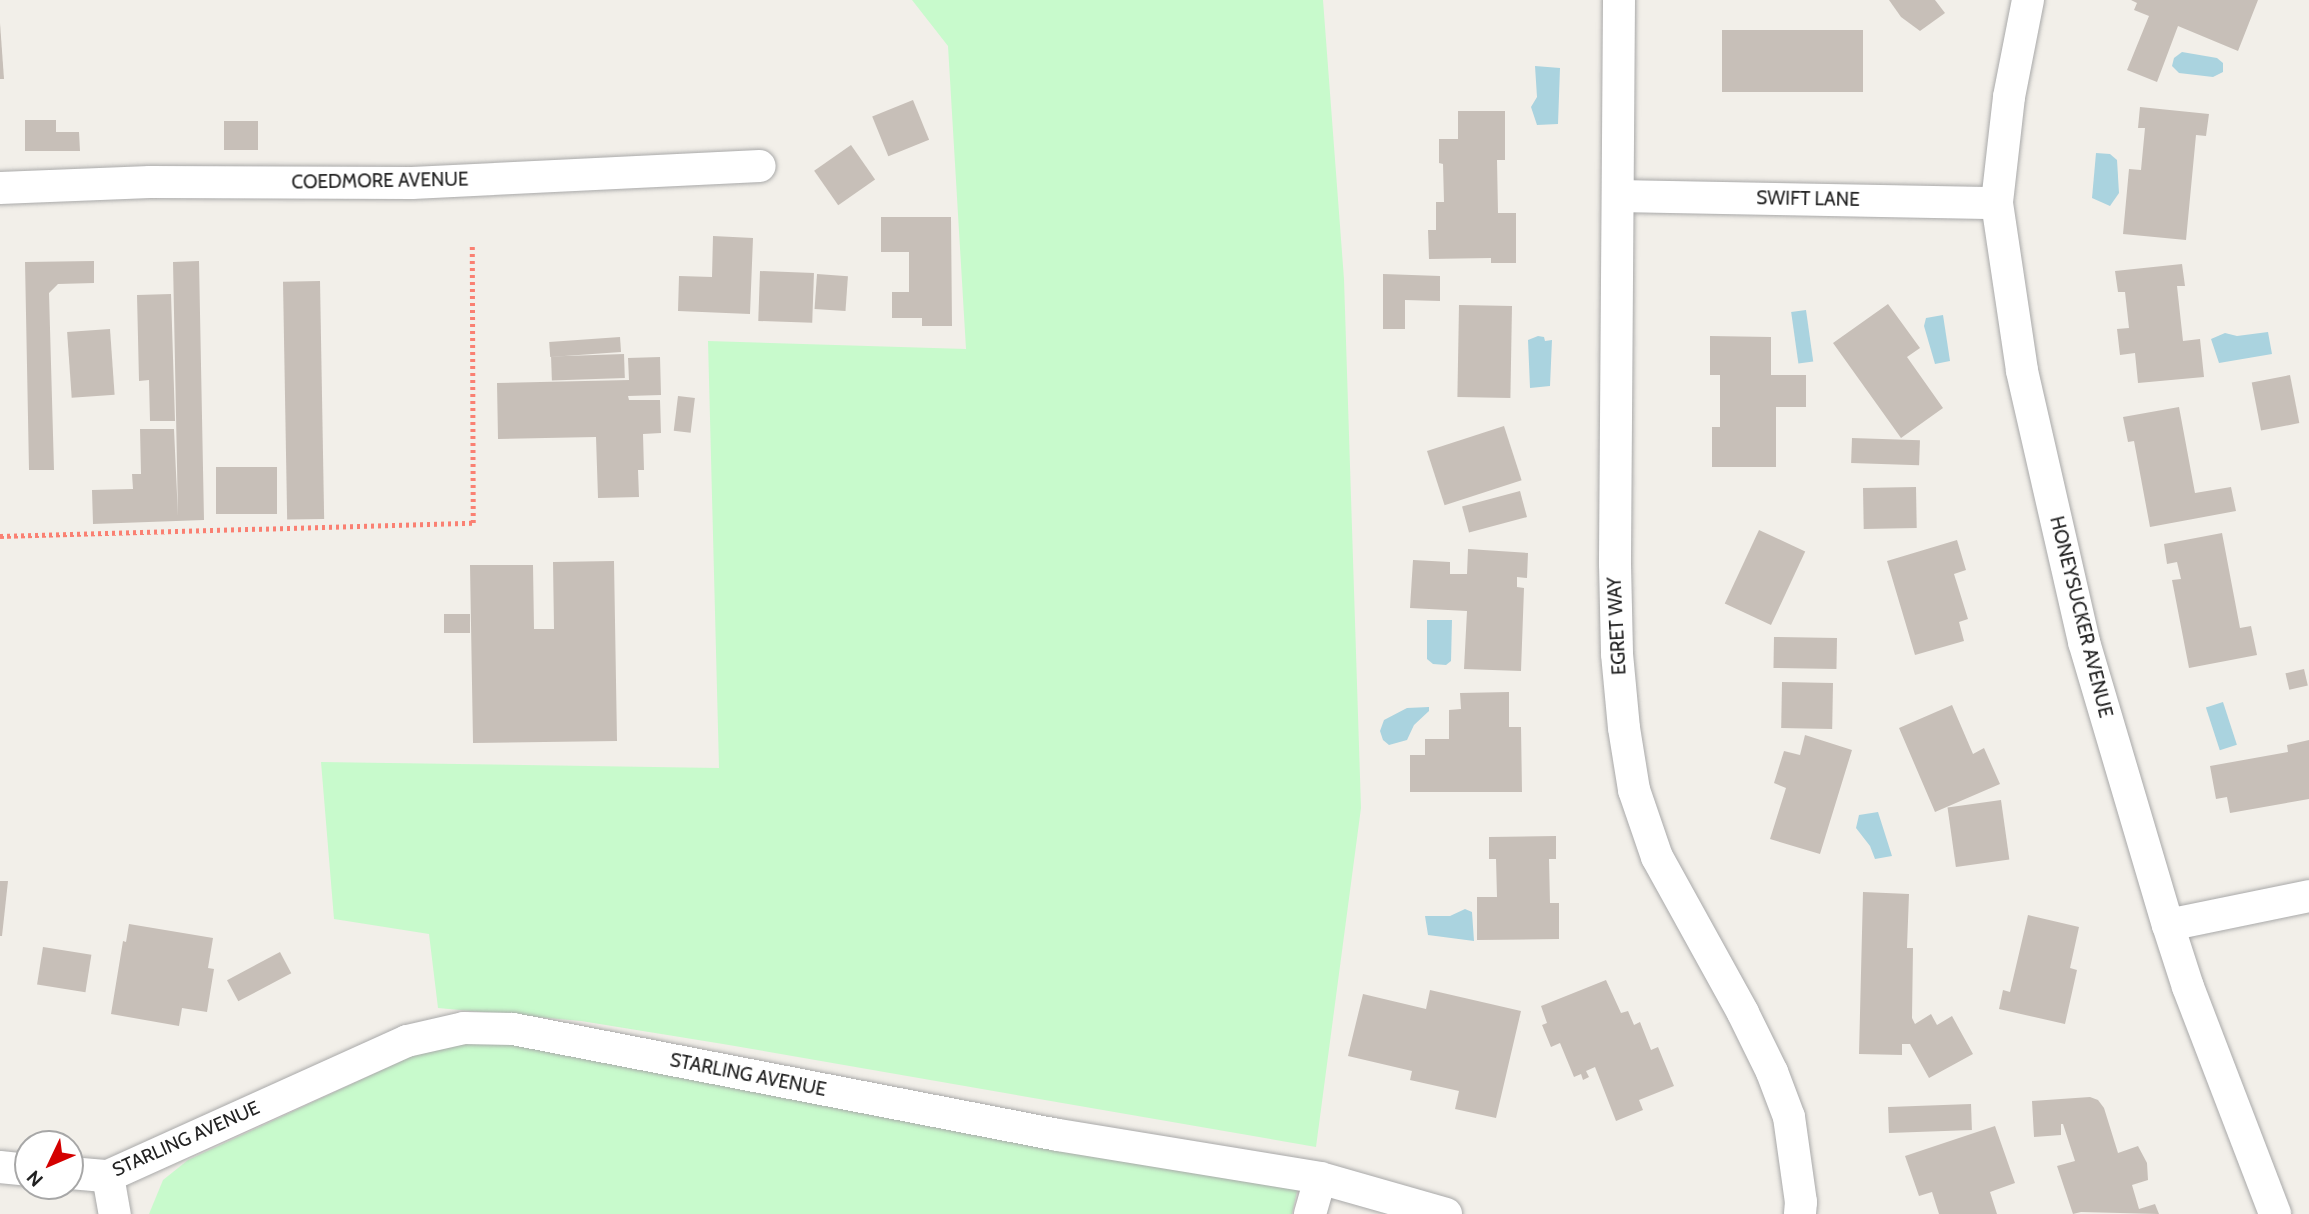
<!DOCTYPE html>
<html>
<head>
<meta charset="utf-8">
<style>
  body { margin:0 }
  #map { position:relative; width:2309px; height:1214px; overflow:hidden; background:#f2efe9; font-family:Cabin,sans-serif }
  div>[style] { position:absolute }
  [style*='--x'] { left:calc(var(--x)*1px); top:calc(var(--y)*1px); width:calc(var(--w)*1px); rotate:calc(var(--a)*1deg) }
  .park>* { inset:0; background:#c8facc }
  .water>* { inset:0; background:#aad3df; transform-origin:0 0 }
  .building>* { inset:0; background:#c7bfb8; transform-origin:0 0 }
  .path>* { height:4.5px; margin-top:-2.25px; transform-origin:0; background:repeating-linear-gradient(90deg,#fa8072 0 3.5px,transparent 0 7px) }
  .roads { filter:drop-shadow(0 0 2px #a9a9a9) drop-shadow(0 0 2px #a9a9a9) }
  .minor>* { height:32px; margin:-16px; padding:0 16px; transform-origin:16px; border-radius:16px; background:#fff }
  span { translate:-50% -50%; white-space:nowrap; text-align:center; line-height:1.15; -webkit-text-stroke:5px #fff; paint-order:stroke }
  .street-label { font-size:19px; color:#222 }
  .north { position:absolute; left:14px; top:1130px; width:70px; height:70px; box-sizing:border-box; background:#fff; border:2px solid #a7a7a7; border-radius:50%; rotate:226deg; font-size:19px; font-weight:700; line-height:28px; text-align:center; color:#222 }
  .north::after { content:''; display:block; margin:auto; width:24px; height:32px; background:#d40000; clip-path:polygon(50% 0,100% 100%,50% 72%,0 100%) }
</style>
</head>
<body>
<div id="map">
  <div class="park">
    <div style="clip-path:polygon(912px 0,1323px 0,1344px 279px,1361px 808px,1316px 1147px,723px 1044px,581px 1021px,438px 1008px,429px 934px,334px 919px,321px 762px,719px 768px,708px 341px,966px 349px,948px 46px)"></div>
    <div style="clip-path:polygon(499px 1042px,1299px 1182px,1292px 1214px,149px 1214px,163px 1180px,188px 1160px,410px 1057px,455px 1045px)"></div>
  </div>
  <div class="water">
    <div style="clip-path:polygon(2182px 52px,2217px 58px,2223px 63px,2223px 72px,2213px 77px,2179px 73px,2172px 66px,2174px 58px)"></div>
    <div style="clip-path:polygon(1535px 66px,1560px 68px,1558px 124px,1537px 125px,1531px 107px,1537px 97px)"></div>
    <div style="clip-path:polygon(2096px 153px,2110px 154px,2117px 160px,2119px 193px,2110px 206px,2092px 198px)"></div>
    <div style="left:1806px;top:310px;width:52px;height:15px;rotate:82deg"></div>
    <div style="clip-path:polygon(1943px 315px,1950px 361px,1935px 364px,1924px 326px,1926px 318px)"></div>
    <div style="clip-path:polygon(2268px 332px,2272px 354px,2219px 363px,2211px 339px,2225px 333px,2237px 336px)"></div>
    <div style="clip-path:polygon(1538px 336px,1544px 337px,1545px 341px,1552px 340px,1550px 386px,1530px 388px,1528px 340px)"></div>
    <div style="clip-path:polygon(1427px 620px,1452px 620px,1451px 661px,1446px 665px,1433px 664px,1427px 659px)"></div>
    <div style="left:2223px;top:702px;width:45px;height:18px;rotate:72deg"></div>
    <div style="clip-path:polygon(1429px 707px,1429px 711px,1414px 725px,1407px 740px,1389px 745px,1383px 740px,1380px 731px,1384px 720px,1407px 708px)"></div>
    <div style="clip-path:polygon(1878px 812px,1892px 856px,1875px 859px,1870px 846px,1856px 828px,1859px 815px)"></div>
    <div style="clip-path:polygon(1465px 909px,1472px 912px,1474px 941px,1428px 935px,1425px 916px,1450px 916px)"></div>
  </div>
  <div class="building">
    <div style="clip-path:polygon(1889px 0,1935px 0,1945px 13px,1920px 31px,1901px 17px)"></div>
    <div style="clip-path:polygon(2131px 0,2258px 0,2238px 51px,2178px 26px,2157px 82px,2127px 70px,2149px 16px,2134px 10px,2137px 3px)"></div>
    <div style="clip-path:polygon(0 23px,4px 79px,0 79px)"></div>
    <div style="left:1722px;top:30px;width:141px;height:62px"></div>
    <div style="left:913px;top:100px;width:43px;height:44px;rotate:68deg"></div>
    <div style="clip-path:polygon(2140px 107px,2209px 114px,2206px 136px,2196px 135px,2186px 240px,2123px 234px,2129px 169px,2141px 170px,2145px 128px,2138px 128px)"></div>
    <div style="clip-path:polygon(1458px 111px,1505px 111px,1505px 160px,1497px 160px,1498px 213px,1516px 213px,1516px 263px,1491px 263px,1491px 258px,1429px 259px,1428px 230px,1436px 230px,1436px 202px,1444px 202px,1443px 164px,1439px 163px,1439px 139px,1458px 139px)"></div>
    <div style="clip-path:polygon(25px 120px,56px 120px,56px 132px,79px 132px,80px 151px,25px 151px)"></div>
    <div style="left:224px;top:121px;width:34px;height:29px"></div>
    <div style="left:851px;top:145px;width:42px;height:45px;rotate:55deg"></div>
    <div style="clip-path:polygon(881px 217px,951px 217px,952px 326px,922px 326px,922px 318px,892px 318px,892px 292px,909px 292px,909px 252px,881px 252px)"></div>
    <div style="clip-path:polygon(713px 236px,753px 238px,750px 314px,678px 311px,679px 276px,712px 277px)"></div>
    <div style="clip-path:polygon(94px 261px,94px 283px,58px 284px,49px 293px,54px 470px,29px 470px,25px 262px)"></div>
    <div style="clip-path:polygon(199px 261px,204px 520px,93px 524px,92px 490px,133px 489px,132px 474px,141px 474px,140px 429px,174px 429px,178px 516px,173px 262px)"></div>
    <div style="clip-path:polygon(2182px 264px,2185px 286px,2177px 286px,2183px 341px,2200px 339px,2204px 377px,2138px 383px,2135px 353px,2120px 355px,2117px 329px,2129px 328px,2125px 292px,2118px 292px,2115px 271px)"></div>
    <div style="left:760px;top:271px;width:54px;height:50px;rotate:2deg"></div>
    <div style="left:817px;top:274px;width:31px;height:35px;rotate:4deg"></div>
    <div style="clip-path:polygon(1383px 274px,1440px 276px,1440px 301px,1405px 300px,1405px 329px,1383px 329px)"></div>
    <div style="left:320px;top:281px;width:238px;height:37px;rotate:89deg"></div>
    <div style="clip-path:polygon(171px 294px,175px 421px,150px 421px,149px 380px,139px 381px,137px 295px)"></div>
    <div style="clip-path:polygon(1888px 304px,1920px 348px,1907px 357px,1943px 408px,1901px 438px,1833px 343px)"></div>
    <div style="left:1459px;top:305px;width:53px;height:92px;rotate:1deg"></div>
    <div style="left:110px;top:329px;width:66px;height:43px;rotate:86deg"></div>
    <div style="clip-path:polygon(1710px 336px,1771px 337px,1771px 375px,1806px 375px,1806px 407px,1776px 407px,1776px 467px,1712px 467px,1712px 427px,1720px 427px,1720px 375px,1710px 375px)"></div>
    <div style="left:620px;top:337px;width:15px;height:71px;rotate:86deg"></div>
    <div style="left:624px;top:354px;width:24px;height:73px;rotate:88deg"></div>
    <div style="clip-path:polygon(660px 357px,661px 395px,628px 396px,629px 400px,660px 400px,661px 433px,643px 434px,644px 470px,638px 470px,639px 497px,598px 498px,596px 437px,498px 439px,497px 383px,629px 380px,628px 358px)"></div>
    <div style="left:2290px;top:375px;width:49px;height:39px;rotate:79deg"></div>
    <div style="left:678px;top:396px;width:17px;height:35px;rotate:7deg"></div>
    <div style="clip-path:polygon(2179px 407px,2195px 493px,2231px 487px,2236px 511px,2150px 527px,2134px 441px,2128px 442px,2123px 417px)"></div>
    <div style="left:1504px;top:426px;width:57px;height:81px;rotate:72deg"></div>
    <div style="left:1852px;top:438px;width:68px;height:25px;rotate:2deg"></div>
    <div style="left:216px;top:467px;width:61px;height:47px"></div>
    <div style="left:1916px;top:487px;width:41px;height:53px;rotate:89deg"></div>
    <div style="left:1520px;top:491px;width:27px;height:60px;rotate:75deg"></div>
    <div style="left:1759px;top:530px;width:51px;height:81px;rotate:25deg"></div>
    <div style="clip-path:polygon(2222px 533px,2240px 628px,2251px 626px,2257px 655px,2189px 668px,2172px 580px,2181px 579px,2177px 562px,2167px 564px,2164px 544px)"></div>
    <div style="clip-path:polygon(1957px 540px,1966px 570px,1954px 574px,1968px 619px,1959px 622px,1964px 641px,1915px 655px,1887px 561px)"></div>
    <div style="clip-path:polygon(1468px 549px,1528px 553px,1527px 578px,1517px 577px,1517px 587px,1524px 588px,1521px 671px,1464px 669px,1467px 611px,1410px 608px,1413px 560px,1450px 562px,1450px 574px,1467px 574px)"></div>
    <div style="clip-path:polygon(614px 561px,617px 741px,473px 743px,470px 565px,533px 565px,534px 629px,554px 629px,553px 562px)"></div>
    <div style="left:444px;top:614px;width:26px;height:19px"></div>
    <div style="left:1774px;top:637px;width:63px;height:31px;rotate:1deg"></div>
    <div style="left:2304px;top:669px;width:17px;height:19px;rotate:77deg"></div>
    <div style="left:1782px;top:682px;width:51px;height:46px;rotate:1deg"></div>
    <div style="clip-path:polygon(1509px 692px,1509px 727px,1521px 727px,1522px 792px,1410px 792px,1410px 755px,1425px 755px,1425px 739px,1449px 739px,1449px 710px,1461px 709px,1460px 693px)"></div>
    <div style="clip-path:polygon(1952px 705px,1973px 754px,1984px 748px,2000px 784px,1935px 812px,1899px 728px)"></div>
    <div style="clip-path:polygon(1805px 735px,1852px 750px,1820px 854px,1770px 839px,1786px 788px,1774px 783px,1784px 751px,1800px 755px)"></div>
    <div style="clip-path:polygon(2309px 740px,2309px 799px,2230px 813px,2227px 797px,2216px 799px,2210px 766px,2288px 752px,2287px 745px)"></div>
    <div style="left:2001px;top:800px;width:60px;height:54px;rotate:82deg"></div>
    <div style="clip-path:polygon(1556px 836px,1556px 859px,1549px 859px,1550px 903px,1559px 903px,1559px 939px,1477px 940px,1477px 897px,1497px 897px,1496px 859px,1489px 859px,1489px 837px)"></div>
    <div style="clip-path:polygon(0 881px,8px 881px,2px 936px,0 936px)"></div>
    <div style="clip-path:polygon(1863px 892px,1909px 894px,1907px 948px,1913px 948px,1912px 1018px,1915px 1024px,1931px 1014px,1937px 1025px,1952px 1016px,1973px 1054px,1929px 1078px,1910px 1044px,1902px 1044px,1902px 1055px,1859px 1054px)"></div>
    <div style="clip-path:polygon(2028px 915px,2079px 927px,2070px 968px,2077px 970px,2065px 1024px,1999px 1009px,2003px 990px,2010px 992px)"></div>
    <div style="clip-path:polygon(129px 924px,213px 938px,208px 968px,214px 969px,207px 1012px,182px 1008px,179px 1026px,111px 1014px,123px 941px,126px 942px)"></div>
    <div style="left:43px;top:947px;width:49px;height:38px;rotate:9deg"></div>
    <div style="left:280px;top:952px;width:24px;height:60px;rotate:62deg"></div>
    <div style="clip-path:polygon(1606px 980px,1621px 1013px,1628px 1011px,1634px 1025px,1640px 1022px,1651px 1050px,1658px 1047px,1674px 1086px,1639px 1100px,1643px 1110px,1616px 1121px,1595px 1067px,1586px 1071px,1589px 1077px,1583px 1080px,1581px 1074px,1574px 1077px,1560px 1043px,1551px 1047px,1542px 1025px,1547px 1023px,1541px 1006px)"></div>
    <div style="clip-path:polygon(1430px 990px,1521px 1011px,1496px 1118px,1455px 1109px,1459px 1091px,1410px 1080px,1412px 1071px,1348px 1056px,1363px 994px,1426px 1009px)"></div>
    <div style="clip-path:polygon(2090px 1097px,2098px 1100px,2104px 1108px,2118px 1153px,2138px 1146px,2147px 1163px,2148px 1180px,2132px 1185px,2139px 1209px,2155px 1204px,2159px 1214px,2081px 1212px,2073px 1214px,2057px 1166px,2075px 1161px,2063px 1124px,2061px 1124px,2061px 1135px,2034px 1137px,2032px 1101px)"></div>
    <div style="left:1971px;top:1104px;width:26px;height:83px;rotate:88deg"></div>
    <div style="clip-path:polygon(1995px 1126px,2015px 1183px,1990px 1192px,1997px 1214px,1939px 1214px,1932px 1192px,1919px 1196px,1905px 1156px)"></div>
  </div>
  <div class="path">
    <div style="--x:0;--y:536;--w:473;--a:-1.6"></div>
    <div style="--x:473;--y:523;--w:279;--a:-90.2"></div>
  </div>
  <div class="roads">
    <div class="minor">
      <div style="--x:1619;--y:0;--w:564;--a:90.41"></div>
      <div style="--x:1615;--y:564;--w:90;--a:88.7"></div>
      <div style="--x:1617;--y:654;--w:74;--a:84.6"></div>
      <div style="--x:1624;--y:728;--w:63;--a:80.8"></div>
      <div style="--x:1634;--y:790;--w:71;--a:71.1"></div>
      <div style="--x:1657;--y:857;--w:178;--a:61.1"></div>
      <div style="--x:1743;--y:1013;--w:66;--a:63.8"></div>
      <div style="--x:1772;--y:1072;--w:48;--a:69.3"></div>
      <div style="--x:1789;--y:1117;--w:86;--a:82"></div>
      <div style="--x:1801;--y:1202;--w:12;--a:95"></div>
      <div style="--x:2028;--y:0;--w:99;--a:101.1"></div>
      <div style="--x:2009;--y:97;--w:107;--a:96.5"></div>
      <div style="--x:1997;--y:203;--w:170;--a:81.5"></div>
      <div style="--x:2022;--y:371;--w:278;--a:77.1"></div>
      <div style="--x:2084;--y:642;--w:295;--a:73.5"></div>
      <div style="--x:2168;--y:925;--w:65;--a:72.1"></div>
      <div style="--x:2188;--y:987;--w:243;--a:69"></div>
      <div style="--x:0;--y:188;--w:150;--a:-2.3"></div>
      <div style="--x:150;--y:182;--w:262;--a:0.2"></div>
      <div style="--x:412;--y:183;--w:348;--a:-2.8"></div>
      <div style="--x:1620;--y:196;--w:377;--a:1.1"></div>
      <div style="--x:2168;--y:925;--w:144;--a:-11.6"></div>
      <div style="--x:0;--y:1167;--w:28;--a:6"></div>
      <div style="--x:70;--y:1173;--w:38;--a:5"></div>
      <div style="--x:108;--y:1176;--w:328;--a:-24.3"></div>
      <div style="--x:407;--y:1041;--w:58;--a:-12.8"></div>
      <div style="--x:464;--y:1028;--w:49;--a:1.2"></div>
      <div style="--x:513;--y:1029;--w:555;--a:11.01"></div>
      <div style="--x:1058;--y:1135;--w:266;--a:9.3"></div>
      <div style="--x:1320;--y:1178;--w:131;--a:15.9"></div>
      <div style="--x:108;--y:1176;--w:39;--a:80"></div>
      <div style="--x:1310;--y:1214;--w:37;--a:-74"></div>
    </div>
  </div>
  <div class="street-label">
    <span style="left:380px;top:181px;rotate:-1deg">COEDMORE AVENUE</span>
    <span style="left:1808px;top:199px;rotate:1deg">SWIFT LANE</span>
    <span style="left:2081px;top:617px;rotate:76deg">HONEYSUCKER AVENUE</span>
    <span style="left:1617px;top:626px;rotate:-93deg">EGRET WAY</span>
    <span style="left:748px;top:1075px;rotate:11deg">STARLING AVENUE</span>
    <span style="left:186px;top:1139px;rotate:-24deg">STARLING AVENUE</span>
  </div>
  <div class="north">N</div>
</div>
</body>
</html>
